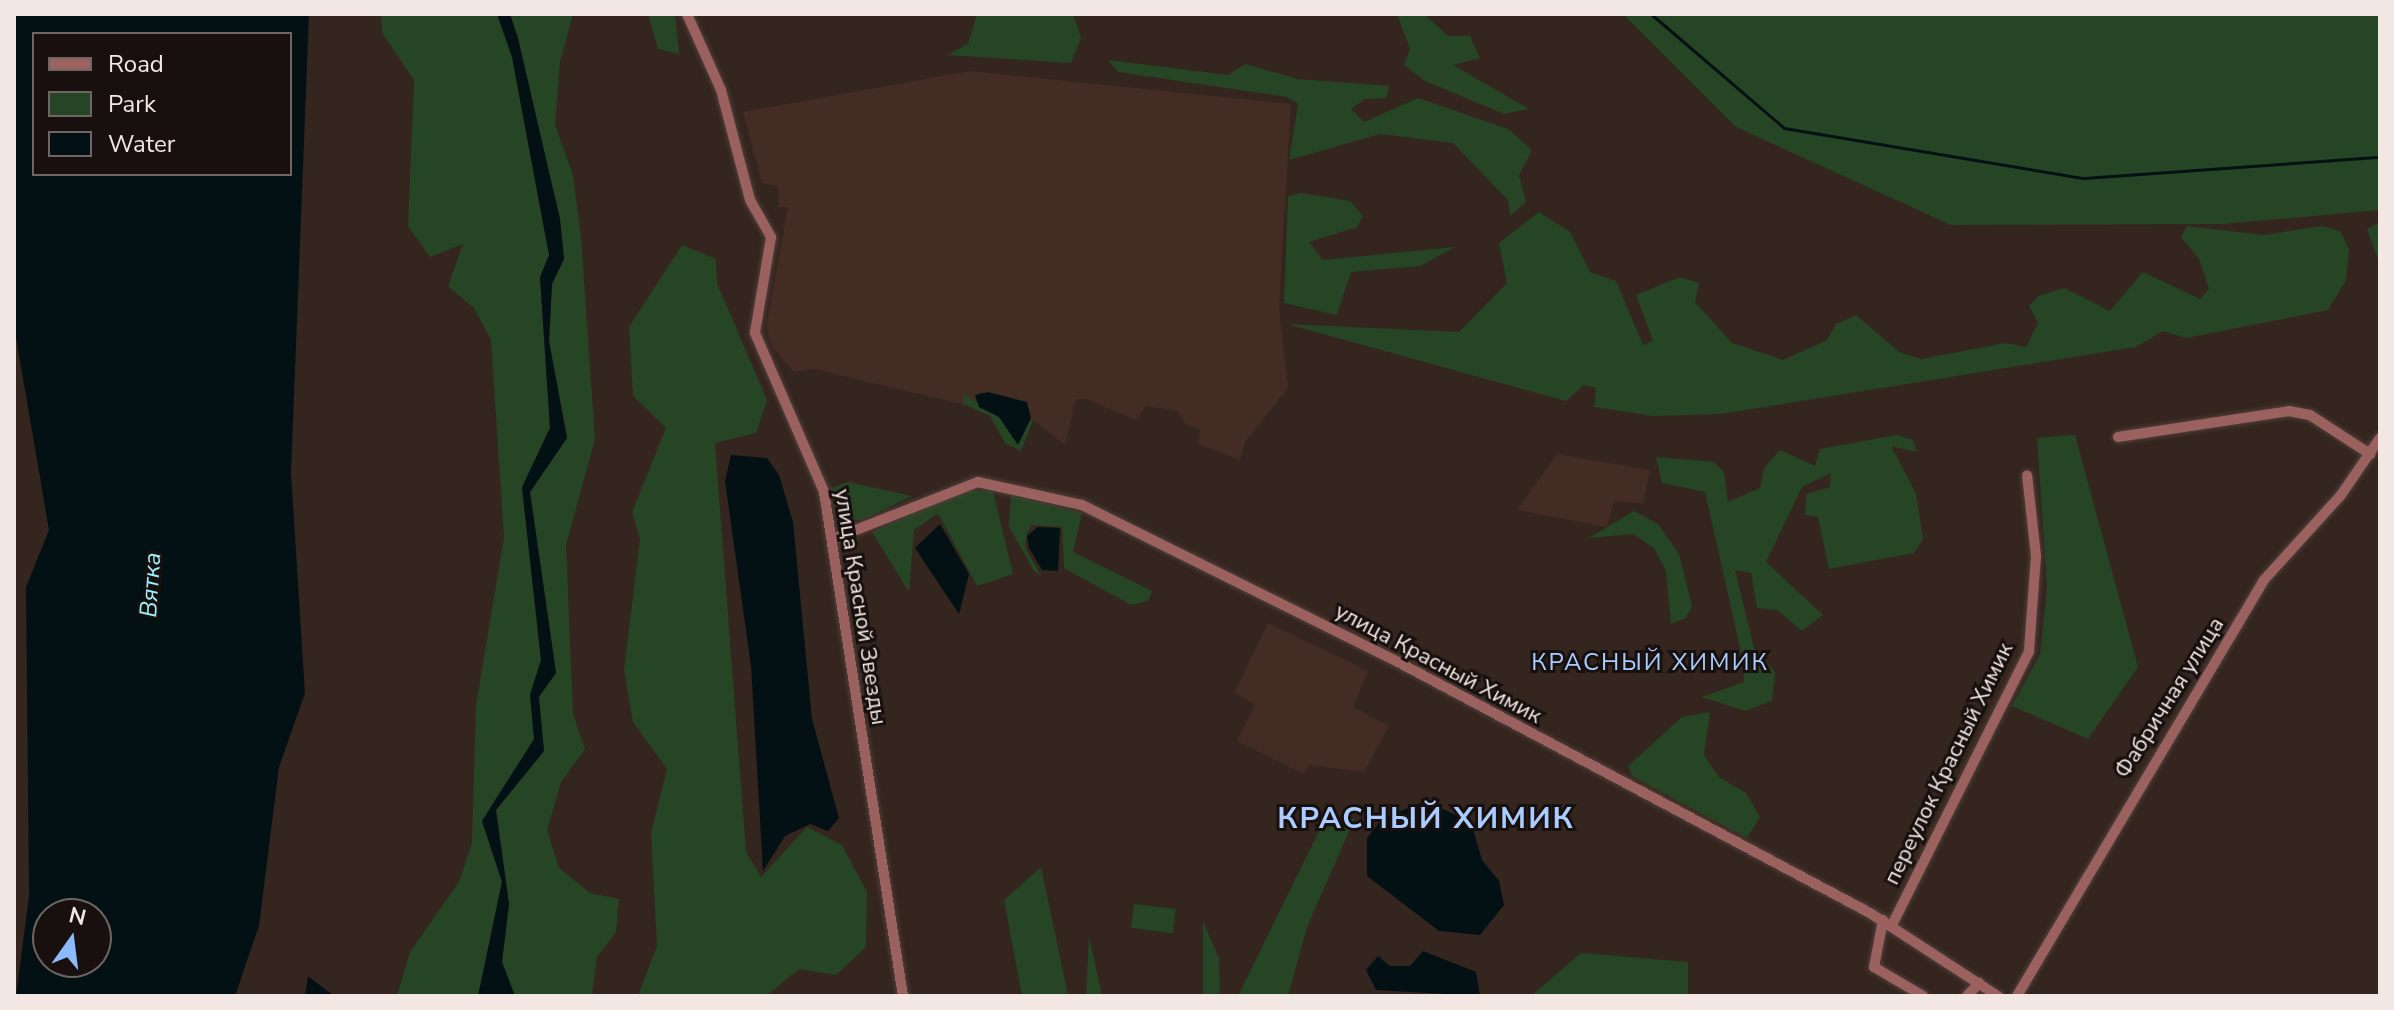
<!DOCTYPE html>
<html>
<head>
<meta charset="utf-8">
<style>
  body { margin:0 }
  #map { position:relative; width:2394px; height:1010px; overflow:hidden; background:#35251f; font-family:"Nunito Sans",sans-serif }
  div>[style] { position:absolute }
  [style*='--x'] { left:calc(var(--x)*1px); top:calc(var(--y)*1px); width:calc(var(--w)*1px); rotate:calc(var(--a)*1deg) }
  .built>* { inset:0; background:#422c23 }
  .green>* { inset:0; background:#264525; transform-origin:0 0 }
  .water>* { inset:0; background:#041114 }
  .stream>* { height:3px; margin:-1.5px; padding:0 1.5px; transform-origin:1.5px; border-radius:1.5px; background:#041114 }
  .roads { filter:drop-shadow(0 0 2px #50403a) drop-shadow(0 0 2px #50403a) }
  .minor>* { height:10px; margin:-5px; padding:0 5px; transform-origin:5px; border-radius:5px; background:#9b615f }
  span { translate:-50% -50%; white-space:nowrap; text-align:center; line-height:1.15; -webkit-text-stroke:6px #17100e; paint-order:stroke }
  .street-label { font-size:22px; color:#f3e7e3 }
  .water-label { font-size:24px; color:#9df1ff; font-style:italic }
  .neighbourhood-label { font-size:24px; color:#aaccfe; letter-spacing:2px }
  .district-label { font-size:30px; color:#aaccfe; font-weight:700; letter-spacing:2px }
  .frame { position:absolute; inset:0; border:16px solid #f3e7e3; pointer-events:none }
  .legend { position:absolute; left:32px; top:32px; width:260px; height:144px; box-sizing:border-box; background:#17100e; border:2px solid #6f6663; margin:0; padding:10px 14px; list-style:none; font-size:24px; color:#f3e7e3 }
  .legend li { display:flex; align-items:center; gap:16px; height:40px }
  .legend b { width:40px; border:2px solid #6f6663 }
  .north { position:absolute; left:32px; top:898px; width:80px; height:80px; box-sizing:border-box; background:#17100e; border:2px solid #6f6663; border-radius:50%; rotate:14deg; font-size:22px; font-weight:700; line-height:32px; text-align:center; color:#f3e7e3 }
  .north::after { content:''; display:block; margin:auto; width:28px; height:36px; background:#8cb9fc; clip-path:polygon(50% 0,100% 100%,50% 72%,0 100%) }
</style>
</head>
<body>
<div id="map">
  <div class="built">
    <div style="clip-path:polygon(970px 71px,1291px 104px,1279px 306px,1288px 388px,1245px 442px,1240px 460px,1198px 444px,1200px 430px,1185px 424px,1178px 411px,1146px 406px,1136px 420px,1087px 399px,1076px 399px,1065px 445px,1033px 420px,1021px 451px,1005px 443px,990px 416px,970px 406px,814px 369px,794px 372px,772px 347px,766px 327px,788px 207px,779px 207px,778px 186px,762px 183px,743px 112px)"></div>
    <div style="clip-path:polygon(1557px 454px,1650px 470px,1643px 503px,1614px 501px,1607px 527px,1517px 510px)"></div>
    <div style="clip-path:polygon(1268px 623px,1368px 671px,1353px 707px,1389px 726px,1364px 772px,1309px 765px,1304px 774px,1237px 741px,1255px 704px,1234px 693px)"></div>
  </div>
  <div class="green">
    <div style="clip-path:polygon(381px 14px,497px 14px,512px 57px,549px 255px,540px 278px,550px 428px,522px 488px,541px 660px,530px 695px,534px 739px,482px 821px,502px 882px,478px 996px,397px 996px,410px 952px,459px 882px,472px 842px,476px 705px,504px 537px,491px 340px,474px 308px,448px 286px,463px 244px,430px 257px,408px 226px,414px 80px,382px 33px)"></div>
    <div style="clip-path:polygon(510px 14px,573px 14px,560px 62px,555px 125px,573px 175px,581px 237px,595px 439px,566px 545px,573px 714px,585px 749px,561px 782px,547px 830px,559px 868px,590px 893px,619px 899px,616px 932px,597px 957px,592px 996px,515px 996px,502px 962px,509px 904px,496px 810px,544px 751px,538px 697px,556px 672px,530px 492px,567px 438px,549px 341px,552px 284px,564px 259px,560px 219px)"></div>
    <div style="clip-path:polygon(648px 14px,675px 14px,679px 54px,658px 49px)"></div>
    <div style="clip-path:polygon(977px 14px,1073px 14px,1081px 38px,1071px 63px,947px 55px,968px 44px)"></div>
    <div style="clip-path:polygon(1397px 14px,1424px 14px,1448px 36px,1470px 36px,1480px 58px,1453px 65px,1529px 109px,1504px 114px,1425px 81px,1404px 65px,1410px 49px)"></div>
    <div style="clip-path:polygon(1623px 14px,2380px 14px,2380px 210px,2223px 224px,1951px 225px,1736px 127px)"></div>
    <div style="clip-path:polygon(1108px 60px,1228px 75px,1245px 64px,1298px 79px,1389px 86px,1386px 98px,1365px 99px,1351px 109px,1364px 122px,1418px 98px,1508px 129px,1532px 150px,1519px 175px,1526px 202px,1510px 216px,1508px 200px,1453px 143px,1380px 134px,1289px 160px,1298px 104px,1287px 97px,1118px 72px)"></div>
    <div style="clip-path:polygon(1301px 193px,1350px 201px,1363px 216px,1357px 227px,1309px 242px,1323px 260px,1455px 247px,1420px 266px,1351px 272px,1337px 315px,1284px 303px,1288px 196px)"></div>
    <div style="clip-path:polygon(1539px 212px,1570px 232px,1590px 272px,1616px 281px,1643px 345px,1653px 341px,1636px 295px,1680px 277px,1699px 283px,1695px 302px,1732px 343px,1783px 360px,1827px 340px,1836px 324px,1856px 315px,1899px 352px,1921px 359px,2006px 343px,2026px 347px,2038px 323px,2029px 306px,2038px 296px,2064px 288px,2110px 311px,2143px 272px,2200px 299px,2209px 289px,2199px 259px,2181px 237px,2187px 226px,2263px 235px,2322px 226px,2340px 231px,2349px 249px,2346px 280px,2328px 310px,2186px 338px,2163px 331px,2136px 347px,1721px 414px,1652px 416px,1594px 407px,1596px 388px,1584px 385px,1566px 401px,1287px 324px,1459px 332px,1507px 283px,1499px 243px)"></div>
    <div style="clip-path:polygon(2380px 222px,2380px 265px,2367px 229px)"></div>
    <div style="clip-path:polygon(682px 245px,716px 259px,717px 283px,767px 400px,756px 433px,715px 443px,746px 852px,761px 877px,807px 827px,842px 845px,867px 892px,866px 947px,836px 975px,799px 969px,766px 996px,638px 996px,657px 946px,651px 833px,667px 769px,633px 722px,624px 670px,640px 539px,632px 512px,666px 428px,633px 396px,629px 327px)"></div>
    <div style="clip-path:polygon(963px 393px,999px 417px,1017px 442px,1022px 423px,1033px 420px,1021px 451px,1005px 443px,990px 416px,963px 404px)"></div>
    <div style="clip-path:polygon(1897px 435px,1913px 440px,1917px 452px,1891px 446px,1916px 493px,1923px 539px,1914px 553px,1829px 569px,1818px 517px,1805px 515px,1806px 494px,1830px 487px,1831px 473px,1802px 487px,1766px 562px,1823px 615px,1802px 631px,1777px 610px,1757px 608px,1751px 573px,1735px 570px,1754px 648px,1775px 672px,1772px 701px,1745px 711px,1702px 697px,1744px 682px,1743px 661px,1705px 492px,1662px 483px,1656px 457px,1714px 462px,1724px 472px,1728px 502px,1760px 488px,1764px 468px,1780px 450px,1815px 466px,1820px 449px)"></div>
    <div style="clip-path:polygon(2075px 435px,2138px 667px,2088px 739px,2012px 706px,2040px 654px,2047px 588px,2037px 438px)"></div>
    <div style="clip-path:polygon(848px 482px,912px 496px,862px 520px,847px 519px,836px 514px,831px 488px)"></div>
    <div style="clip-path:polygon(966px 490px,993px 491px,1013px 574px,977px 586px,938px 513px,914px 530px,909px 592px,872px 532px)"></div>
    <div style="clip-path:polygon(1011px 495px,1082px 513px,1073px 552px,1152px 591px,1148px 601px,1131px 605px,1064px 568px,1062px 527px,1032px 525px,1027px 532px,1025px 547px,1041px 576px,1034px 571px,1009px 527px)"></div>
    <div style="clip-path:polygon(1634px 511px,1658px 524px,1679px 554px,1692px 606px,1686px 618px,1671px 624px,1666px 571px,1654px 548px,1633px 534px,1589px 538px)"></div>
    <div style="clip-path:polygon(1710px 712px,1704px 755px,1719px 777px,1746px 793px,1760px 817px,1747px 838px,1632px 776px,1628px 766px,1682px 717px)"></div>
    <div style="clip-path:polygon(1355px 818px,1307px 927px,1288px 996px,1238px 996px,1319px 831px)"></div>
    <div style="clip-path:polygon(1041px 867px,1068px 995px,1068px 996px,1022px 996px,1004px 900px)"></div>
    <div style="left:1134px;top:904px;width:42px;height:24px;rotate:7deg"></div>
    <div style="clip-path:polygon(1203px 921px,1219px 958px,1220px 996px,1203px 996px)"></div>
    <div style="clip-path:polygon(1089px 936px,1102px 996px,1086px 996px)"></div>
    <div style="clip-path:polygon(1581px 953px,1688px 962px,1688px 996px,1531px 996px)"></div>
  </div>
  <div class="water">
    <div style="clip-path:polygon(evenodd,14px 14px,309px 14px,291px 473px,305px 693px,279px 767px,259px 926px,235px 996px,16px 996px,29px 896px,26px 587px,49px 530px,14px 326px,14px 14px,290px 34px,290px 174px,34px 174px,34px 34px,290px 34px,14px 14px,96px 914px,96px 962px,48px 962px,48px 914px,96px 914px)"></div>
    <div style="clip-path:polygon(497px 14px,510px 14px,518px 38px,560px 219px,564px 259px,552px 284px,549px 341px,567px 438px,530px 492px,556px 673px,539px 697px,544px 751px,496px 810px,509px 904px,502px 962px,515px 996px,478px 996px,502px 882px,482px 821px,534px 739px,530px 695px,541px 660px,522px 487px,550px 428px,540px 277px,549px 255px,512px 57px)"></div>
    <div style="clip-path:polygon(988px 392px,1027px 402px,1031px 418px,1018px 445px,999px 417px,979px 407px,975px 395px)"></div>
    <div style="clip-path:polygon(731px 455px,767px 458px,779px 475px,793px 522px,812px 719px,839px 818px,828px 831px,810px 824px,785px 836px,763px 871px,751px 666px,725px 481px)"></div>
    <div style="clip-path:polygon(940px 524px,969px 574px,959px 614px,915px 548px)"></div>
    <div style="clip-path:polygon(1038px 527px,1060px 528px,1058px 571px,1042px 570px,1029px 548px,1027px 536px)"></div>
    <div style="clip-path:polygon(1425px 801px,1471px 822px,1482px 860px,1499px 881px,1504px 905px,1480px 935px,1439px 931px,1367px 876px,1367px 838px,1382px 819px)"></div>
    <div style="clip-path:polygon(1423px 951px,1476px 972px,1480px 996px,1376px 990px,1366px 970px,1378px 956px,1390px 966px,1410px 966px)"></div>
    <div style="clip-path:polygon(308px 976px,334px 996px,305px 996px)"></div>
  </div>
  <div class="stream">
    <div style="--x:1651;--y:14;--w:175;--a:40.6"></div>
    <div style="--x:1784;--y:128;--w:304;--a:9.5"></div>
    <div style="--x:2084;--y:178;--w:297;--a:-4.1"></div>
  </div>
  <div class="roads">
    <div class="minor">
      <div style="--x:687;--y:14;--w:83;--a:65.9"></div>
      <div style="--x:721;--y:90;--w:114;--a:75.2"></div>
      <div style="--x:750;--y:200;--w:43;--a:60.4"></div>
      <div style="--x:771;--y:237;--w:97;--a:99.5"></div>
      <div style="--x:755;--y:333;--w:173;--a:66.5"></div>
      <div style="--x:824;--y:492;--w:510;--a:81.09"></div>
      <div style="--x:2118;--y:437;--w:173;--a:-8.6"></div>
      <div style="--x:2289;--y:411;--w:21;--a:11"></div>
      <div style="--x:2310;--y:415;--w:72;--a:33"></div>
      <div style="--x:833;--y:539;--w:156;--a:-21.5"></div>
      <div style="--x:978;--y:482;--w:107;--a:12.5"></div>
      <div style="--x:1082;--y:505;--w:353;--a:26.4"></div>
      <div style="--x:1398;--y:662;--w:535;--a:28"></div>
      <div style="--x:1870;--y:913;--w:153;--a:33"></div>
      <div style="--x:1883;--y:920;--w:48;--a:100.8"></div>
      <div style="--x:1874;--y:967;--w:57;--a:30.6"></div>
      <div style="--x:1892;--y:925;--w:306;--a:-63.4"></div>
      <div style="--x:2029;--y:651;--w:95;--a:-85.8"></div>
      <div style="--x:2036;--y:556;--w:81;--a:-96.3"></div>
      <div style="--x:1967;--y:996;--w:18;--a:-47"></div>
      <div style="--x:2017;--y:996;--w:482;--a:-59.3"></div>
      <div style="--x:2263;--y:581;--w:116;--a:-47.8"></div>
      <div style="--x:2341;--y:495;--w:69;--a:-55.6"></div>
    </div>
  </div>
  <div class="street-label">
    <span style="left:860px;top:607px;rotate:81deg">улица Красной Звезды</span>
    <span style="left:1438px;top:664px;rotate:28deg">улица Красный Химик</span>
    <span style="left:2170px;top:698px;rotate:-58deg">Фабричная улица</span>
    <span style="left:1949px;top:764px;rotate:-64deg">переулок Красный Химик</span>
  </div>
  <div class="water-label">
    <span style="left:151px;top:585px;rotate:-86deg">Вятка</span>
  </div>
  <div class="neighbourhood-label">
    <span style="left:1650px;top:663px">КРАСНЫЙ ХИМИК</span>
  </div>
  <div class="district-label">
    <span style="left:1426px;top:819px">КРАСНЫЙ ХИМИК</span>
  </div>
  <div class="frame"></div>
  <ul class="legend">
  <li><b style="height:10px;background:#9b615f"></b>Road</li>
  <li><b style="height:22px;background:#264525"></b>Park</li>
  <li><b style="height:22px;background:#041114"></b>Water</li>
  </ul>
  <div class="north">N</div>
</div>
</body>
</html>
